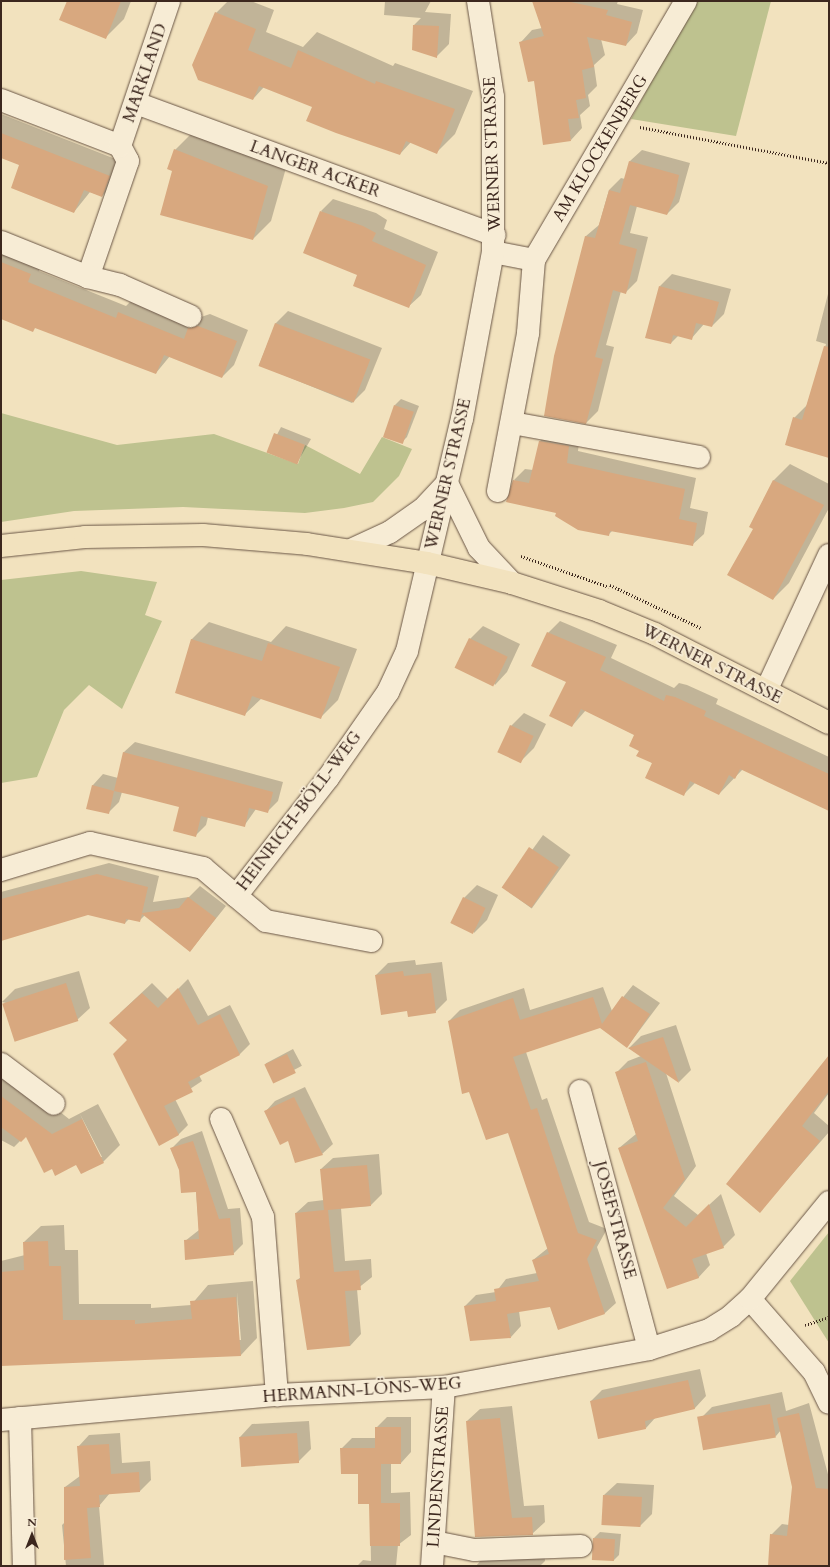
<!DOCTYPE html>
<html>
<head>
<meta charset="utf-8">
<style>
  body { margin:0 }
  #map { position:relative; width:830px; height:1567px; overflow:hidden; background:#f2e2be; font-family:Cardo,serif }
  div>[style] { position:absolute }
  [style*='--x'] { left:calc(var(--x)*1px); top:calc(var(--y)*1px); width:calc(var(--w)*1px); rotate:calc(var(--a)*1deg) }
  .green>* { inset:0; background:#bec28f }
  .shadow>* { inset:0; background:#0003; transform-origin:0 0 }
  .building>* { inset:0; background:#d8a87f; transform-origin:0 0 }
  .path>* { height:2.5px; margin-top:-1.25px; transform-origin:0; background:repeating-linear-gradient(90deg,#3c271e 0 1px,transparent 0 3px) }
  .roads { filter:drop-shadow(0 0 1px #6a5646) drop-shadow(0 0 1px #6a5646) }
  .minor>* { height:22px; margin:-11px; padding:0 11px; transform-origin:11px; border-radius:11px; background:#f7ecd5 }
  .major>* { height:22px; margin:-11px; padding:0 11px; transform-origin:11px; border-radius:11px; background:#f2e2be }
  span { translate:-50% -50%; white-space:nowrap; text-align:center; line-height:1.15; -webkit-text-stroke:3.5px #f7ecd5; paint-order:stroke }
  .street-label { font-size:17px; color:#3c271e }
  .frame { position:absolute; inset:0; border:2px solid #3c271e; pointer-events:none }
  .north { position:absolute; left:12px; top:1515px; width:40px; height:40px; -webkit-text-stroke:3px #f7ecd5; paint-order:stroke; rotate:0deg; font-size:11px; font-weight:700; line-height:16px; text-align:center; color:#3c271e }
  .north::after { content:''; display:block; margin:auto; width:14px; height:18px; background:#3c271e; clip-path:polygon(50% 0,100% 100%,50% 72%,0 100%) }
</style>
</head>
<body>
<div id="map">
  <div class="green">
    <div style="clip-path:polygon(695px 1px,771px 1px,736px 136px,631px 119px)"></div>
    <div style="clip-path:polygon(1px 413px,117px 445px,214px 434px,298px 464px,305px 445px,360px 474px,382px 437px,412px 449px,399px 476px,373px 502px,344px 508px,305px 513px,183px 507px,74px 511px,1px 522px)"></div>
    <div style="clip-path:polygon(81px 571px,157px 582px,145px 615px,162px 621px,122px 709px,89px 685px,64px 710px,37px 777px,1px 783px,1px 580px)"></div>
    <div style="clip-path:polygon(829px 1232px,829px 1343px,790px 1281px)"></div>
  </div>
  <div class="shadow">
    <div style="clip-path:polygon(68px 1px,131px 1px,124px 19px,105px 38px)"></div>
    <div style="clip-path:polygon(228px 1px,251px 1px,274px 10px,266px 32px,303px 47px,317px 32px,393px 66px,395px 63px,473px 91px,455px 134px,437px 152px,411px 142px,400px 154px,313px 106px,264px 87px,253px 99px,216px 13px)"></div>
    <div style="clip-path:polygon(385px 1px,431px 1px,425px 12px,451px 14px,449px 44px,436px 57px,414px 25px,421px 18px,384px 15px)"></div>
    <div style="clip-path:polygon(533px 1px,618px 1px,617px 4px,643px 10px,637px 33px,626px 45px,601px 39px,605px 55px,594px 65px,597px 86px,588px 95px,590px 106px,580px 115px,582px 128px,571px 140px,534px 79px,521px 42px,532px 30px,542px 28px)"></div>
    <div style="clip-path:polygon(1px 114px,123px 162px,116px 182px,102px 196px,90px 192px,74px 212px,21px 165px,1px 157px)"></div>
    <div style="clip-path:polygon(194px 131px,286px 168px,271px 221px,253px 239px,174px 170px,175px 150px)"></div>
    <div style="clip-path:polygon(642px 150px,690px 163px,679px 202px,667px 214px,637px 206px,630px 233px,648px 237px,637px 281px,626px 292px,621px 291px,606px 345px,614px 347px,598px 411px,586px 423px,555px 356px,586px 236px,599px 225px,609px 190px,621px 178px,625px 179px,630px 161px)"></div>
    <div style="clip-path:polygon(333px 199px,376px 213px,387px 220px,384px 229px,438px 252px,421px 295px,408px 307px,321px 211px)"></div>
    <div style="clip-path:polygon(1px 245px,42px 262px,39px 271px,126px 306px,131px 301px,192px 326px,201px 317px,210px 314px,248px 330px,234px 365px,222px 377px,170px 356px,156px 373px,1px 309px)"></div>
    <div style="clip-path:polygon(672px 274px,731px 289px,724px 314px,712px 326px,704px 324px,691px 339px,679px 335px,671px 343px,660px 286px)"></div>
    <div style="clip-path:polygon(829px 290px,829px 457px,794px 418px,807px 405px,826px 344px,816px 341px)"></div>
    <div style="clip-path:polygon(288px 311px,382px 348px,365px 390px,352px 403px,259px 365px,276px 323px)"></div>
    <div style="clip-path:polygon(401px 399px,419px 406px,407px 437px,401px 443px,395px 405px)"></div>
    <div style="clip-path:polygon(281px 427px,311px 439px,297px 463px,268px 452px)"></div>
    <div style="clip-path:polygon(552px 430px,580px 435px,578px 451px,696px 478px,690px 508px,708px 512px,704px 534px,692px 545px,613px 530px,608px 535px,557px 512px,514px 480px,525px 469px,533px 470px,540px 441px)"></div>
    <div style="clip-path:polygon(790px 464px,829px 484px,829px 508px,789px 583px,773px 599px,755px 529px,750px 526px,774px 480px)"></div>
    <div style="clip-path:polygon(560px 621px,617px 645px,611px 658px,674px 688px,679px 683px,687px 685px,718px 699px,716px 704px,829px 757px,829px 810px,743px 769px,719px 794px,695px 783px,683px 795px,640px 751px,635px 735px,586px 710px,572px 726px,567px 681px,548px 633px)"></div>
    <div style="clip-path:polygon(209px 622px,271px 642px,286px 626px,357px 649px,338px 700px,321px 717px,262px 698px,245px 714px,191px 640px)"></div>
    <div style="clip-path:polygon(483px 626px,520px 644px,507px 672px,495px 685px,470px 639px)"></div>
    <div style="clip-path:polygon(524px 713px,546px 724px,534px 748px,521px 761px,511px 726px)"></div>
    <div style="clip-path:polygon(135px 742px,283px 782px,278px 801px,267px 812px,256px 809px,244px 826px,208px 817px,206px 825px,196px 835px,180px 806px,122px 792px,119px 802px,108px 813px,87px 808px,93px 785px,103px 774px,118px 778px,124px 752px)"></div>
    <div style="left:543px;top:835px;width:34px;height:66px;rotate:36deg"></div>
    <div style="clip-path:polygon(109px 863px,159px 876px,153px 902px,189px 897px,200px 886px,226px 906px,190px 951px,145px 915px,139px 921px,129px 919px,125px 923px,88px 914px,1px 940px,1px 892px)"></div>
    <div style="clip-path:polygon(477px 885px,498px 895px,487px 920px,474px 933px,464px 898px)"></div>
    <div style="clip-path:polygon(415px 960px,416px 965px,442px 962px,447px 1000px,435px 1012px,376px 975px,388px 963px)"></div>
    <div style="clip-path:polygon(79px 971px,90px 1008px,77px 1020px,2px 1002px,15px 989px)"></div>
    <div style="clip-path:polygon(188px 979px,208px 1016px,230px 1005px,250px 1044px,240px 1054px,199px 1075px,202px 1081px,175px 1099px,188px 1125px,178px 1135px,128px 1040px,120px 1013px,152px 983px,168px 999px)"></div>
    <div style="clip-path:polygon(633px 985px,660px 1003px,627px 1047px,600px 1027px,526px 1052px,542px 1100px,547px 1098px,589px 1222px,607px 1229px,597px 1247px,616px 1303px,605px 1313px,558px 1329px,550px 1305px,519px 1311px,521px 1326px,511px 1337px,465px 1306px,476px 1295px,496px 1292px,506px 1279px,537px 1273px,533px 1260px,548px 1248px,509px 1132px,449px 1021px,460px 1010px,524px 988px,530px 1010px,603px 987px,612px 1011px)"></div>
    <div style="clip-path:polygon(676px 1025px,691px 1070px,679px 1082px,666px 1073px,696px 1166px,674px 1196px,698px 1215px,721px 1194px,735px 1235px,723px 1247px,706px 1253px,710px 1265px,698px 1278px,619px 1148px,636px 1134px,616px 1073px,628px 1061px,641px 1056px,629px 1048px,641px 1036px)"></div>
    <div style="left:293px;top:1049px;width:19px;height:31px;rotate:62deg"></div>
    <div style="clip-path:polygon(829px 1056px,829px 1093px,814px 1113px,829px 1126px,829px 1132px,760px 1211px)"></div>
    <div style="clip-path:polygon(evenodd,1px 1065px,69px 1119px,98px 1104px,120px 1145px,103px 1162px,82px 1173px,77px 1164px,52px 1168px,26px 1135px,14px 1147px,1px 1140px,1px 1065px,80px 1114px,102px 1157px,100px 1157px,80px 1114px)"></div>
    <div style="clip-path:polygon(305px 1087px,333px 1144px,322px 1154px,289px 1140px,265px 1112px,275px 1101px)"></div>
    <div style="clip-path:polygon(202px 1131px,228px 1209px,240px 1208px,243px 1244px,233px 1254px,185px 1241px,199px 1230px,196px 1191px,180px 1170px,171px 1149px,181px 1139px)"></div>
    <div style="clip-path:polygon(379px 1154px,382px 1194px,370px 1206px,341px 1208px,345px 1261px,371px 1259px,372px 1277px,357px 1289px,361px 1334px,350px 1346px,297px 1280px,301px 1277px,296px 1213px,308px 1202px,324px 1200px,321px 1169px,333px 1158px)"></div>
    <div style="clip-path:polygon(evenodd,64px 1225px,65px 1250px,78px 1250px,79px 1304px,151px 1304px,151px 1308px,191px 1305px,208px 1285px,253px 1281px,257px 1338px,241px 1355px,1px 1364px,1px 1261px,25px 1255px,24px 1242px,41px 1226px,64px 1225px,237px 1292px,241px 1340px,239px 1340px,237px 1292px)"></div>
    <div style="clip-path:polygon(700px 1369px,706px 1396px,695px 1408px,656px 1417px,646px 1428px,591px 1401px,602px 1390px)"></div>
    <div style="clip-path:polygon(782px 1392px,786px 1411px,809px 1403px,829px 1478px,829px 1566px,771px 1535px,782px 1524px,789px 1525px,793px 1487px,781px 1430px,776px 1436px,699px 1420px,712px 1407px)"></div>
    <div style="clip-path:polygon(512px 1406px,524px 1506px,544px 1505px,545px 1522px,532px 1534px,476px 1536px,467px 1421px,480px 1409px)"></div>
    <div style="clip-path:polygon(387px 1417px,411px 1417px,411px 1452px,401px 1463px,391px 1463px,391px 1493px,410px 1492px,411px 1535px,398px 1545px,396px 1566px,357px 1566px,363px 1560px,371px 1561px,370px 1503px,359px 1473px,341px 1449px,352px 1438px,376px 1438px,376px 1428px)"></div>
    <div style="clip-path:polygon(309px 1421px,311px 1449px,298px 1462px,242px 1466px,240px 1437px,252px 1424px)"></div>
    <div style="clip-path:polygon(120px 1433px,122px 1463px,150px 1461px,151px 1480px,140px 1491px,110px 1493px,99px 1506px,104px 1565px,120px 1566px,66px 1566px,62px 1525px,67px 1520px,65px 1487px,80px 1476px,78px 1447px,89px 1435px)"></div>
    <div style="clip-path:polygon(617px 1483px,654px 1485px,652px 1514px,639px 1527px,604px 1495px)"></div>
    <div style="clip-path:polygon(600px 1532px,621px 1534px,619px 1555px,613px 1561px,594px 1538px)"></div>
    <div style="clip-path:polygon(544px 1550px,545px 1561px,540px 1566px,476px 1566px,487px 1553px)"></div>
  </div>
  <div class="building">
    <div style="clip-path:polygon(67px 1px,121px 1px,106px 39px,59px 20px)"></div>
    <div style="clip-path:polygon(532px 1px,566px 1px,608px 10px,606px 15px,632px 22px,626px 46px,587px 37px,594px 67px,582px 70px,586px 98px,576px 100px,579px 118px,568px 119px,571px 141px,543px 145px,534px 81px,528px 82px,519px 42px,544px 36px)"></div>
    <div style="clip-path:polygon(215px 12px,256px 29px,248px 50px,291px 68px,298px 50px,375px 84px,376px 81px,455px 109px,437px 154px,406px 141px,400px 155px,336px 133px,306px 121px,312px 107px,259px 86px,253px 100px,198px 80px,192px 65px)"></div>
    <div style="clip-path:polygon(413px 25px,439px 26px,437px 58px,412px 50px)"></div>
    <div style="clip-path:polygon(1px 133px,110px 176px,102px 197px,84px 190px,74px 213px,11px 188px,19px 165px,1px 158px)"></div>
    <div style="clip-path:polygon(174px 149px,268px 186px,253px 240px,160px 215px,172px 171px,167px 169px)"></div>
    <div style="clip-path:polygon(629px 161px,679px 175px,675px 195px,667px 215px,630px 205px,619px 244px,637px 249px,626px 294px,613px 290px,595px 357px,603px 359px,586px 424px,544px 416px,554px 356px,585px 236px,595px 238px,609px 190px,620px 193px)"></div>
    <div style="clip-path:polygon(320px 211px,363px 226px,376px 233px,372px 241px,426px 265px,409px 308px,353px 286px,357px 275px,303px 253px)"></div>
    <div style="clip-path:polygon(1px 262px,31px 274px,28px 282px,116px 318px,118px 312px,184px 339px,188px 328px,198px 326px,237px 341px,222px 378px,164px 355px,156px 374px,35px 328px,33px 332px,1px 319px)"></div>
    <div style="clip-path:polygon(659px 286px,719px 302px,712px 327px,696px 323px,692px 340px,673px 335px,671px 344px,645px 338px)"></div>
    <div style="left:275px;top:323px;width:102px;height:46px;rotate:21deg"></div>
    <div style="clip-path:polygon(824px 346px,829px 347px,829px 458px,785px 445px,793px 417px,802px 420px)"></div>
    <div style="left:394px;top:405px;width:21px;height:34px;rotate:19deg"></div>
    <div style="left:274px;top:433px;width:33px;height:21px;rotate:21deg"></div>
    <div style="clip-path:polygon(539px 441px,569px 446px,567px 463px,685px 489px,679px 519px,697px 523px,693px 546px,610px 531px,609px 536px,578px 530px,555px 516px,556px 513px,506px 502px,513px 480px,529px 483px)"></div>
    <div style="clip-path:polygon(773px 480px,824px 505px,773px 600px,727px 575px,753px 529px,749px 527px)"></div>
    <div style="clip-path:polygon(547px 632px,606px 657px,600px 670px,664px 701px,666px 695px,675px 697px,706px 711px,704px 716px,829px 774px,829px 811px,740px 769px,735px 779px,729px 775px,719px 795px,690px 781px,684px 796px,645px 778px,652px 763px,636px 756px,639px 751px,629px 746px,634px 735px,581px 709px,572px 727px,549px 716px,566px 682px,531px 666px)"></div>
    <div style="left:469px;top:638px;width:43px;height:33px;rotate:26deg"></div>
    <div style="clip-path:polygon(191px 639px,262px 661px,268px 643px,340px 667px,321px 719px,252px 696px,245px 716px,175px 693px)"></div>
    <div style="left:510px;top:725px;width:26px;height:30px;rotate:25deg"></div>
    <div style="clip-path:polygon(123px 752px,273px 792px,268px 813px,249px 808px,245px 827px,201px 816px,196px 837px,173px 831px,179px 807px,136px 796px,114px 791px,109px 814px,86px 809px,92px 785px,114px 791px)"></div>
    <div style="left:529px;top:847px;width:36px;height:49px;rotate:34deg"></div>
    <div style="clip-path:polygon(97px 874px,148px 887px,142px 913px,179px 908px,188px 897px,216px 918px,190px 952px,142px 914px,140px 922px,126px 919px,125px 924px,88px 915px,1px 941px,1px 899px)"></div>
    <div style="left:463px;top:897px;width:25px;height:29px;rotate:26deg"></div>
    <div style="clip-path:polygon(403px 971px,404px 976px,431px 973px,436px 1013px,408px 1017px,407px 1011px,381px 1015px,375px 975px)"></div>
    <div style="left:66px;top:983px;width:40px;height:67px;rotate:72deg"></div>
    <div style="clip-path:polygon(178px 988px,198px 1025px,220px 1014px,240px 1055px,188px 1082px,193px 1092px,164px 1106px,179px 1135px,159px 1146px,113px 1054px,127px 1040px,109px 1023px,142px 993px,158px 1008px)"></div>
    <div style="clip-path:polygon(622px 996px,650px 1014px,627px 1048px,600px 1028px,513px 1057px,531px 1110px,537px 1108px,578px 1233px,597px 1240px,587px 1259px,605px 1314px,558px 1330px,550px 1307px,507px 1314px,511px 1338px,470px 1341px,464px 1306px,496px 1301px,494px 1289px,539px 1281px,532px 1260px,549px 1254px,508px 1133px,486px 1140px,469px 1092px,462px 1094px,448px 1021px,513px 998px,520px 1020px,593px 997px,602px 1024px)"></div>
    <div style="clip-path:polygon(663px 1037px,679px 1083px,628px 1048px)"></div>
    <div style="left:287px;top:1054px;width:21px;height:25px;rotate:65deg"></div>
    <div style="clip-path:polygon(829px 1055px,829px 1091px,802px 1126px,820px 1141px,760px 1213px,726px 1184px)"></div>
    <div style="clip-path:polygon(646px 1062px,685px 1179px,663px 1208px,686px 1227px,709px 1204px,724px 1248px,692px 1259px,699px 1278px,667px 1289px,618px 1148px,638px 1141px,615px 1072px)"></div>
    <div style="clip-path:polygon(1px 1096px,52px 1134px,82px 1119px,104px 1163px,81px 1174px,76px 1165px,55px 1176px,52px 1169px,44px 1173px,26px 1137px,21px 1142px,1px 1127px)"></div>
    <div style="clip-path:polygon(294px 1097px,323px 1155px,295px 1163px,288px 1141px,280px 1145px,264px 1111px)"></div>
    <div style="clip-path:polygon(193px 1141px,219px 1219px,230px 1218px,234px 1255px,185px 1260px,184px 1240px,199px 1239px,196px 1192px,181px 1193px,179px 1170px,170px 1148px)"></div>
    <div style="clip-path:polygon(367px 1165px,371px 1206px,328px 1210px,334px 1272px,359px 1270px,361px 1290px,345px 1291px,350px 1346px,307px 1350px,296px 1280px,300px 1279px,295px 1213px,324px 1210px,320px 1169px)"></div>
    <div style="clip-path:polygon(48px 1241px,49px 1266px,61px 1266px,63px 1320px,135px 1320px,135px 1324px,192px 1319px,190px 1301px,236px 1297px,241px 1356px,1px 1366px,1px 1272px,24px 1270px,23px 1242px)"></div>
    <div style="clip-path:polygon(688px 1380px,695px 1409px,645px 1421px,646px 1429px,598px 1439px,590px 1401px)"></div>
    <div style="left:770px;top:1404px;width:34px;height:74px;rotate:80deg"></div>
    <div style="clip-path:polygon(799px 1413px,816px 1488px,829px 1489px,829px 1566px,768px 1566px,770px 1534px,787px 1536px,792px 1487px,777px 1418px)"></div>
    <div style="clip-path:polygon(500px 1418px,512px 1518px,532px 1517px,533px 1535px,475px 1537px,466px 1421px)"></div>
    <div style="clip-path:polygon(375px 1427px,401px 1427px,401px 1464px,381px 1464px,381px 1503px,400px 1503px,400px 1546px,370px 1546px,369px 1504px,358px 1504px,358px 1474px,341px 1474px,340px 1448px,375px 1448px)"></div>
    <div style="left:297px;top:1433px;width:30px;height:58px;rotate:86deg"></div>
    <div style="clip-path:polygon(109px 1444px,111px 1474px,139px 1472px,140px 1492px,99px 1495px,100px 1507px,87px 1508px,91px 1558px,64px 1560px,64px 1487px,80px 1486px,77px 1446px)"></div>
    <div style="left:603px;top:1495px;width:39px;height:30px;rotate:3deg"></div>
    <div style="left:593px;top:1538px;width:22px;height:22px;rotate:3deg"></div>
  </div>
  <div class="path">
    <div style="--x:640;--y:127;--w:192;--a:10.8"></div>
    <div style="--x:521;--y:556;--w:93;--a:19.4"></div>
    <div style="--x:610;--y:585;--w:101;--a:25.3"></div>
    <div style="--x:805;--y:1325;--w:25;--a:-18"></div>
  </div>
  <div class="roads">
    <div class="minor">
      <div style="--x:1;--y:100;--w:128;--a:21.1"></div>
      <div style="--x:120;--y:146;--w:17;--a:62"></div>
      <div style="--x:128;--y:161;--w:123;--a:109"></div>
      <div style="--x:136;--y:103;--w:382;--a:20.2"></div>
      <div style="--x:120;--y:146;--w:153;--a:-71.3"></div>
      <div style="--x:1;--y:242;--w:94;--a:21.9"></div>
      <div style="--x:88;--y:277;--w:33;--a:14"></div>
      <div style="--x:120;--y:285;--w:77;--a:23.9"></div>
      <div style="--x:493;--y:252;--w:42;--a:11"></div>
      <div style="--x:534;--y:260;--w:300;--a:-59.6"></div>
      <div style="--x:512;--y:423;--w:190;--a:10.3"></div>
      <div style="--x:447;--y:483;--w:72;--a:63.8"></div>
      <div style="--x:479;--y:548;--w:48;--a:46.7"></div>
      <div style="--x:498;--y:491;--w:161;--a:-79.2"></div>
      <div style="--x:528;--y:333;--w:73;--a:-85.3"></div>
      <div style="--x:351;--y:550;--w:43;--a:-24.8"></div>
      <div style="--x:390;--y:532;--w:39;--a:-35"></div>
      <div style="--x:422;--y:510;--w:35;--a:-47"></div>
      <div style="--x:766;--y:691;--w:150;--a:-65.1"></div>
      <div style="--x:1;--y:870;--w:93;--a:-16.9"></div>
      <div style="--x:90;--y:843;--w:116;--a:12.5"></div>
      <div style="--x:203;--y:868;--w:43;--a:40.3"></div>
      <div style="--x:236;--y:896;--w:150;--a:-52.1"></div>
      <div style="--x:328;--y:778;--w:105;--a:-55.1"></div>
      <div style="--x:388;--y:692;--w:45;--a:-65.1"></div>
      <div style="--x:407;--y:651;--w:238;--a:-76.7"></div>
      <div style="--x:462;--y:419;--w:170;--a:-79.5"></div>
      <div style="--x:493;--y:252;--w:155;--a:-90"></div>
      <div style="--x:493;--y:97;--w:97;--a:-98.9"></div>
      <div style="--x:236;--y:896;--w:39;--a:40"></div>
      <div style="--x:266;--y:921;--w:107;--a:10.8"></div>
      <div style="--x:1;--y:1064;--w:66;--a:37"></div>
      <div style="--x:580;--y:1091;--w:267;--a:75"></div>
      <div style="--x:221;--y:1119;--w:107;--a:66.8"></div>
      <div style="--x:263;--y:1217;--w:179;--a:85.5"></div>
      <div style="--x:750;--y:1299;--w:97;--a:48.8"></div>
      <div style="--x:814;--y:1372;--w:34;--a:64"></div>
      <div style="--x:20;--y:1418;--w:148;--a:88.5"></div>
      <div style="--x:1;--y:1420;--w:277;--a:-5.2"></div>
      <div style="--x:277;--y:1395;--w:167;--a:-2.7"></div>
      <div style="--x:444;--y:1387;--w:208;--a:-10.5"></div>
      <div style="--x:649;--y:1349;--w:63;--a:-17.6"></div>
      <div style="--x:709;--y:1330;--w:26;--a:-32"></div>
      <div style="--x:731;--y:1316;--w:25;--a:-42"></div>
      <div style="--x:750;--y:1299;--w:125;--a:-50.8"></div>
      <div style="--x:434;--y:1542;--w:41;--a:11.3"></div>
      <div style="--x:474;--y:1550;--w:107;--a:-2.1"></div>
      <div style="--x:432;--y:1566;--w:179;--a:-86.2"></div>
    </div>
    <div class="major">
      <div style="--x:1;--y:546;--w:84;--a:-6.1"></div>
      <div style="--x:85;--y:537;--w:118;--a:-1"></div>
      <div style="--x:203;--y:535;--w:104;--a:4.9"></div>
      <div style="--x:307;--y:544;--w:121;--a:9"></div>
      <div style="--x:427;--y:563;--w:87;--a:13.2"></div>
      <div style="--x:512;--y:583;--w:91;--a:17.8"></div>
      <div style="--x:599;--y:611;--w:61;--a:22.3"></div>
      <div style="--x:655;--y:634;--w:195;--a:27.1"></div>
    </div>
  </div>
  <div class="street-label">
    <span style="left:145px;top:73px;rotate:-71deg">MARKLAND</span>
    <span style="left:600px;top:148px;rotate:-59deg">AM KLOCKENBERG</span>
    <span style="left:492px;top:154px;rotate:-92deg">WERNER STRASSE</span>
    <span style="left:315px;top:169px;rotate:20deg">LANGER ACKER</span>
    <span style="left:448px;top:474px;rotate:-77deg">WERNER STRASSE</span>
    <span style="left:712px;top:664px;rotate:27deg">WERNER STRASSE</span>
    <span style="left:299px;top:811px;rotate:-53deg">HEINRICH-BÖLL-WEG</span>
    <span style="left:615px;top:1220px;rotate:75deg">JOSEFSTRASSE</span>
    <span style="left:362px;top:1390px;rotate:-4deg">HERMANN-LÖNS-WEG</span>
    <span style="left:438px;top:1477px;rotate:-86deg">LINDENSTRASSE</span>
  </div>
  <div class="frame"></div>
  <div class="north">N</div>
</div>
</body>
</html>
